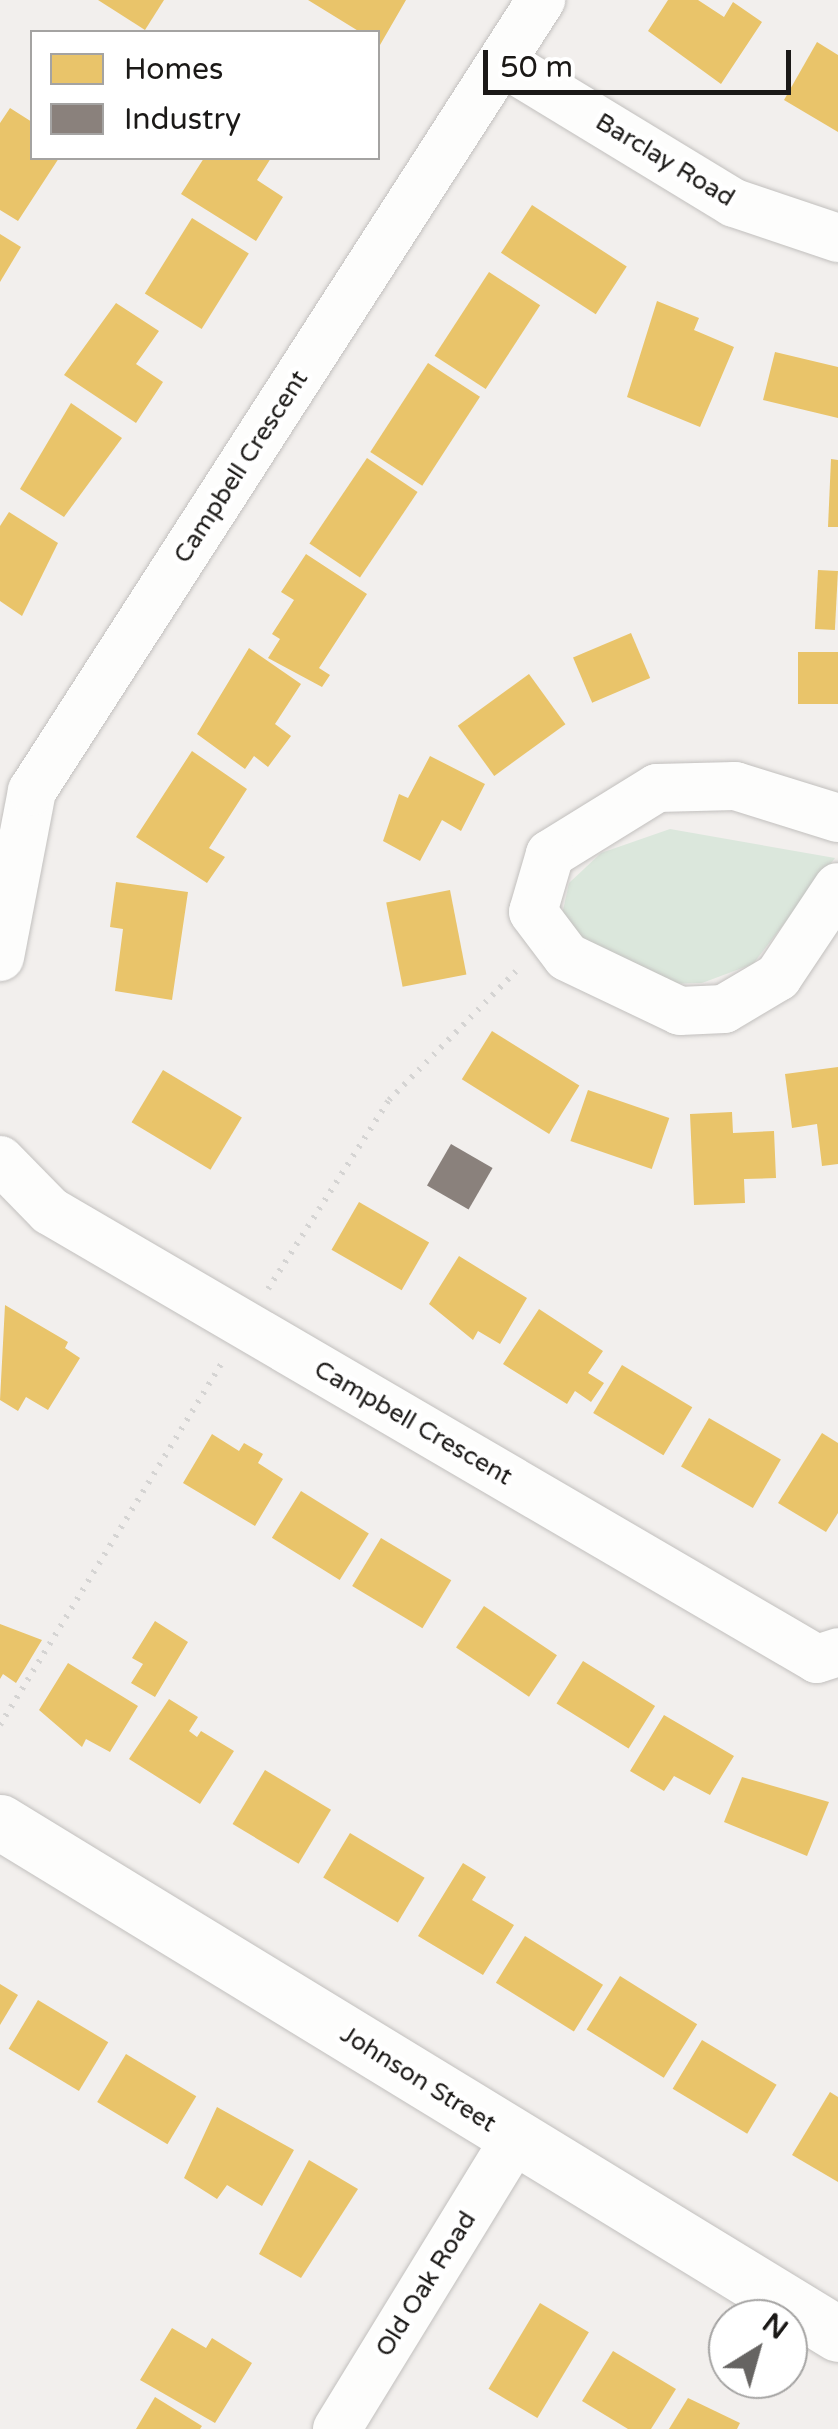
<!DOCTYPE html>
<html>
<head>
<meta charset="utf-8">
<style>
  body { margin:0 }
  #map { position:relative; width:838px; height:2429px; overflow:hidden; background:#f2efed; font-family:"Varela Round",sans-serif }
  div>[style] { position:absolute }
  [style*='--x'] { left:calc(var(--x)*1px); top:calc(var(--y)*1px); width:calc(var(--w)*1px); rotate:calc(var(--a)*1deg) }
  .green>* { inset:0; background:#dbe7dc }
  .homes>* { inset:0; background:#e9c46a; transform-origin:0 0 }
  .industry>* { inset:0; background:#8a817c; transform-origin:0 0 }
  .path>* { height:6px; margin-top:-3px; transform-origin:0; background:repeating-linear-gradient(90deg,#d5d4d3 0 2.5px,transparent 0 10.5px) }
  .roads { filter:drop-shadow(0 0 2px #c2c0be) drop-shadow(0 0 2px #c2c0be) }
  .minor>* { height:48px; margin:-24px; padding:0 24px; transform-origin:24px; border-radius:24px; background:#fdfdfc }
  .tertiary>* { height:55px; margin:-27.5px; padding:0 27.5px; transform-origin:27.5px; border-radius:27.5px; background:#fdfdfc }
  span { translate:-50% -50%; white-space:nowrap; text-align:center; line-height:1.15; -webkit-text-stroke:10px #fff; paint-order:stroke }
  .street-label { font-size:25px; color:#1b1917 }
  .legend { position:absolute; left:30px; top:30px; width:350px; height:130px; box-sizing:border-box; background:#fff; border:2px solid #a4a3a2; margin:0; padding:12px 18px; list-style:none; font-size:30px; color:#1b1917 }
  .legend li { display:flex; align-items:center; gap:20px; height:50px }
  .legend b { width:50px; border:2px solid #a4a3a2 }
  .north { position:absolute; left:708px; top:2299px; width:100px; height:100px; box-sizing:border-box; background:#fff; border:2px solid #a4a3a2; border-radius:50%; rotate:37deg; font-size:28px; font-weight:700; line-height:40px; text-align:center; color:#1b1917 }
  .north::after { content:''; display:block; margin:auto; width:35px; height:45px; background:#666462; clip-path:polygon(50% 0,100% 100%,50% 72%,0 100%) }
  .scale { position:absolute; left:483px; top:50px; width:308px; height:45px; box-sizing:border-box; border:5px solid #1b1917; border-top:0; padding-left:12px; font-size:30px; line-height:35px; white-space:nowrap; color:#1b1917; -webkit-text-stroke:8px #fff; paint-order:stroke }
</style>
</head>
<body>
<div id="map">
  <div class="green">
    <div style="clip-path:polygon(670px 829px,835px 858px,753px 964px,702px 983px,658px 984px,560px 924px,569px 883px,601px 853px)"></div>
  </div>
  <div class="homes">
    <div style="clip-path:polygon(98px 0,164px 0,145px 30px)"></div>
    <div style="clip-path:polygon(308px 0,406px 0,380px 45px,378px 32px,360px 32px)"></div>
    <div style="clip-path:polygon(668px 0,698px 0,724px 17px,733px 2px,762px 22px,721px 84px,648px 31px)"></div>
    <div style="clip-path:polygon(817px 42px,838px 55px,838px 132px,784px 100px)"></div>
    <div style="clip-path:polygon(10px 108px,32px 122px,32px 158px,59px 158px,18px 221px,0 210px,0 123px)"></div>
    <div style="clip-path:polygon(204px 158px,271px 158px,257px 180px,283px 197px,256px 241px,181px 194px)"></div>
    <div style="left:532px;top:205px;width:113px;height:57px;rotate:33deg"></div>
    <div style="left:192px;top:218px;width:67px;height:89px;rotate:32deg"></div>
    <div style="clip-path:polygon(0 234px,21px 247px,0 282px)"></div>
    <div style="left:489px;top:272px;width:61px;height:100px;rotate:33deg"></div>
    <div style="clip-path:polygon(657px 301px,699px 318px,694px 330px,734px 347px,700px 427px,627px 397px)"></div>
    <div style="clip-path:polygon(116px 303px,159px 331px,136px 364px,163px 382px,136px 423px,64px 375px)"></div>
    <div style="clip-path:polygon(775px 352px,838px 367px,838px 418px,763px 400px)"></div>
    <div style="left:428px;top:363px;width:62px;height:106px;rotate:33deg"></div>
    <div style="clip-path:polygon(71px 403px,122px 438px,64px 517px,20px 489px)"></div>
    <div style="left:367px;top:458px;width:61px;height:103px;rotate:34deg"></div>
    <div style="clip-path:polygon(831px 459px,838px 460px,838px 527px,828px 527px)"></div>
    <div style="clip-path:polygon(9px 512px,58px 543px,22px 616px,0 601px,0 526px)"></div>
    <div style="clip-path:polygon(306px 554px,367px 594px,319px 668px,330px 675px,322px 687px,268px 658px,280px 639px,272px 634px,294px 600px,281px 592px)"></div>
    <div style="left:818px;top:570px;width:20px;height:59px;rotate:3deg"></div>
    <div style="left:631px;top:633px;width:49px;height:63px;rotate:67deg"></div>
    <div style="clip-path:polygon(249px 648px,301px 684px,275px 724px,291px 736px,268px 767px,254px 756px,245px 769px,197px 734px)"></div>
    <div style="left:798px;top:652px;width:40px;height:52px"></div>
    <div style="left:529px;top:674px;width:62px;height:88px;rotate:54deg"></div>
    <div style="clip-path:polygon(192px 751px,247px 789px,209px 848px,225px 857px,207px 883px,136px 837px)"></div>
    <div style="clip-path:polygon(430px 756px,485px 784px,461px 831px,442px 820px,420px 861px,383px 841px,399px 794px,408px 798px)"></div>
    <div style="clip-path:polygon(116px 882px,188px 892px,172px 1000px,115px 991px,123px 929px,110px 927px)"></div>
    <div style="left:450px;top:890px;width:86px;height:65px;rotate:79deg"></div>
    <div style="left:492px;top:1031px;width:103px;height:57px;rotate:32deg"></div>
    <div style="clip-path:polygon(838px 1067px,838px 1164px,822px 1166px,817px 1124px,792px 1128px,785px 1074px)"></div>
    <div style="left:163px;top:1070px;width:92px;height:61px;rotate:31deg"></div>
    <div style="left:588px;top:1090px;width:86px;height:54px;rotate:19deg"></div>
    <div style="clip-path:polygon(732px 1112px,733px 1133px,774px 1131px,776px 1178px,744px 1179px,745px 1203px,694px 1205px,690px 1114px)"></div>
    <div style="left:359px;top:1202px;width:81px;height:55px;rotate:30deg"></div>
    <div style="clip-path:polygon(459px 1256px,527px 1298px,500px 1344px,478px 1331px,473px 1340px,429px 1304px)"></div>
    <div style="clip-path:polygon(5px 1305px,68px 1342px,65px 1348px,80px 1358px,48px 1410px,26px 1397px,18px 1411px,0 1400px)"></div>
    <div style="clip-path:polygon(539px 1309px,603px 1351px,588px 1373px,604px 1383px,591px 1402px,575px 1391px,567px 1404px,503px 1364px)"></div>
    <div style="left:622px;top:1365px;width:82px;height:56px;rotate:31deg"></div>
    <div style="left:709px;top:1418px;width:83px;height:56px;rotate:30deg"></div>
    <div style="clip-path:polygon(822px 1433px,838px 1443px,838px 1513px,826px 1532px,778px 1503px)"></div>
    <div style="clip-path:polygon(212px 1434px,239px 1451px,244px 1443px,263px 1454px,258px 1463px,283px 1479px,255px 1526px,183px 1483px)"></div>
    <div style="left:301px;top:1491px;width:80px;height:55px;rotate:32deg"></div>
    <div style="left:381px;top:1538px;width:82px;height:56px;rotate:31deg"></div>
    <div style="left:484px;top:1606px;width:88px;height:50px;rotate:34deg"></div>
    <div style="clip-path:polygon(155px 1621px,188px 1642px,155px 1697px,131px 1683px,143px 1664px,132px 1658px)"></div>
    <div style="clip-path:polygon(0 1624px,42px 1640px,16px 1683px,3px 1674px,0 1679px)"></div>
    <div style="left:583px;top:1661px;width:85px;height:50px;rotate:32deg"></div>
    <div style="clip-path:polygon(68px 1663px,138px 1706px,110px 1752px,86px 1739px,82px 1747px,39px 1710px)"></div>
    <div style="clip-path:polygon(169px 1699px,198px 1717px,189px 1731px,197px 1737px,201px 1731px,234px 1751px,200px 1804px,129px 1759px)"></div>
    <div style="clip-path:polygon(664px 1715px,734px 1756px,710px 1795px,674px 1776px,664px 1791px,630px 1771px)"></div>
    <div style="left:265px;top:1770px;width:77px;height:63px;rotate:31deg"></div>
    <div style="clip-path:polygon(742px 1777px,829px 1802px,807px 1856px,724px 1822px)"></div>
    <div style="left:350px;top:1833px;width:87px;height:52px;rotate:31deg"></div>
    <div style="clip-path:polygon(463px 1863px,486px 1877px,472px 1900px,514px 1925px,483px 1975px,418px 1936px)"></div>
    <div style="left:525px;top:1936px;width:92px;height:55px;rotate:32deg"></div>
    <div style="left:620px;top:1976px;width:91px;height:63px;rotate:32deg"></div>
    <div style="clip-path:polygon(0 1984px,18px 1995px,0 2025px)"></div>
    <div style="left:38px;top:2000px;width:82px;height:57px;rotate:31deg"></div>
    <div style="left:702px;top:2040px;width:87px;height:57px;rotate:31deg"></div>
    <div style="left:126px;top:2054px;width:82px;height:56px;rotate:31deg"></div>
    <div style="clip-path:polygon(830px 2092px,838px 2097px,838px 2182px,792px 2155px)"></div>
    <div style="clip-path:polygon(217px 2107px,294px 2150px,262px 2206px,227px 2185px,217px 2199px,184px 2178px)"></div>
    <div style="clip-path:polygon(309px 2160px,358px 2189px,301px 2278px,259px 2254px)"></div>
    <div style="left:540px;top:2303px;width:57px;height:100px;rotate:31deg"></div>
    <div style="clip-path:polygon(172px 2328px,206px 2348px,212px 2338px,252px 2363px,215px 2423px,140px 2380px)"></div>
    <div style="clip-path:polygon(613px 2351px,676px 2389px,651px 2429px,628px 2429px,582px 2401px)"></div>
    <div style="clip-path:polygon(155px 2397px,202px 2426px,200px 2429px,136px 2429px)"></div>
    <div style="clip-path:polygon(688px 2398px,740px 2423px,737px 2429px,669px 2429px)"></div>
  </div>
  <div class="industry">
    <div style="left:451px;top:1144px;width:48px;height:48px;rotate:30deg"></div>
  </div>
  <div class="path">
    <div style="--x:268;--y:1289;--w:224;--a:-57.4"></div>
    <div style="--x:389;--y:1100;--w:188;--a:-45.4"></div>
    <div style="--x:0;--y:1725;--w:429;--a:-58.5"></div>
  </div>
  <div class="roads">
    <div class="minor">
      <div style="--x:502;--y:62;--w:271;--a:31.3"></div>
      <div style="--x:734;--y:203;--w:110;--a:18.6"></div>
      <div style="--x:838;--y:818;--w:108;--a:-162.7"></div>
      <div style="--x:735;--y:786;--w:78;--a:178.5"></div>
      <div style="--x:657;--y:788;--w:126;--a:148.3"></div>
      <div style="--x:550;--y:854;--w:60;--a:106.3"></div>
      <div style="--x:533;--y:912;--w:56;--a:52.9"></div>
      <div style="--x:567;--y:957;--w:125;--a:25.5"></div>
      <div style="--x:680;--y:1011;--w:44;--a:-2.6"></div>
      <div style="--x:724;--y:1009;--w:63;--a:-30.7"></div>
      <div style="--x:778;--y:977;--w:108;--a:-56.3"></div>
      <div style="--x:0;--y:957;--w:169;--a:-79.1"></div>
      <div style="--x:32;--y:791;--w:941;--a:-57.24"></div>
      <div style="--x:0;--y:1160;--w:71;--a:45.6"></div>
      <div style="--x:50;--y:1211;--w:888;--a:30.29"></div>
      <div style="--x:817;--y:1659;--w:22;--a:-18"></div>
      <div style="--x:337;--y:2429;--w:341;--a:-58.5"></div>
    </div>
    <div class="tertiary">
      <div style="--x:0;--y:1822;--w:982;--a:31.42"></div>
    </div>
  </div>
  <div class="street-label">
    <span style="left:665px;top:160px;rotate:31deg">Barclay Road</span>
    <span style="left:241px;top:467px;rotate:-57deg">Campbell Crescent</span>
    <span style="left:413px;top:1423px;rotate:30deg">Campbell Crescent</span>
    <span style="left:418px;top:2079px;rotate:32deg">Johnson Street</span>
    <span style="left:426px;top:2284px;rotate:-58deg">Old Oak Road</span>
  </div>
  <ul class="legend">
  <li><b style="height:28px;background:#e9c46a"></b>Homes</li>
  <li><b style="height:28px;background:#8a817c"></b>Industry</li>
  </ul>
  <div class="north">N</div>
  <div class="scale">50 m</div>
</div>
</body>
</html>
